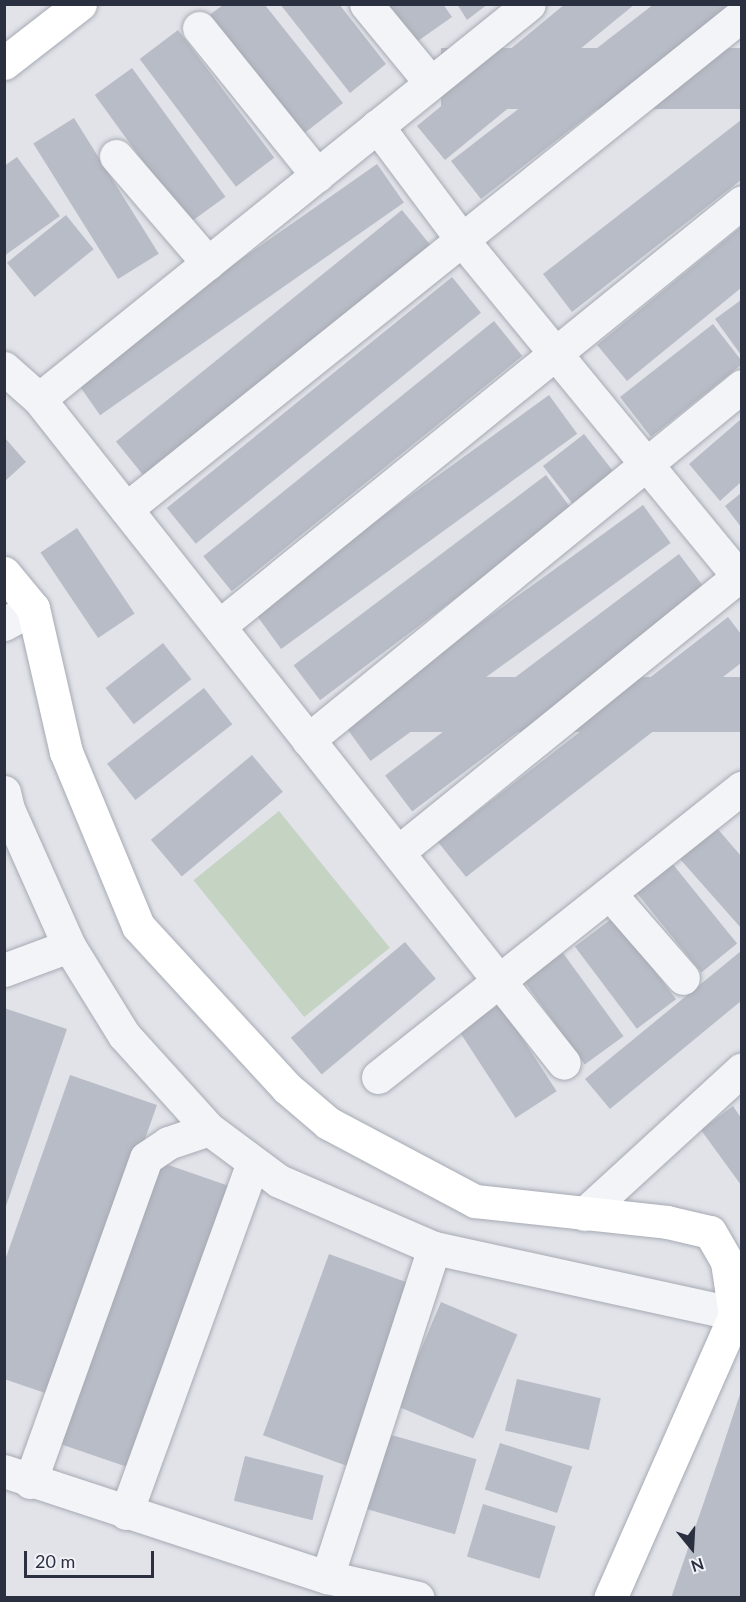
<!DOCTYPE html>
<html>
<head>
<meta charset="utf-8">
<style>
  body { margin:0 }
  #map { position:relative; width:746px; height:1602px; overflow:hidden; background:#e1e3e9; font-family:Lato,sans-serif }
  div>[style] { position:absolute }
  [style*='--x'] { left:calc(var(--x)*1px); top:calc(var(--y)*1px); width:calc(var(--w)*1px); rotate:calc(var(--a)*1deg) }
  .green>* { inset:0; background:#c5d3c2; transform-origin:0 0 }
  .building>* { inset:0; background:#b8bcc6; transform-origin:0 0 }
  .roads { filter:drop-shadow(0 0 2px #a6aab3) drop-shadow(0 0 2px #a6aab3) }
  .street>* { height:33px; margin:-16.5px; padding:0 16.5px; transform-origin:16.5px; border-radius:16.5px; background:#f3f4f7 }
  .secondary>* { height:33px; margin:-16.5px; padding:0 16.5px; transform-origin:16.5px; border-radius:16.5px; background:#fff }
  span { translate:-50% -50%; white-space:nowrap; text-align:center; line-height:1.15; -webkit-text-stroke:5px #f0f2f7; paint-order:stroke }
  .frame { position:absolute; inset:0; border:6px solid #2a3040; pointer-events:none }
  .north { position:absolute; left:662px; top:1518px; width:60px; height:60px; -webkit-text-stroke:4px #f0f2f7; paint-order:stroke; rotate:162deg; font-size:16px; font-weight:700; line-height:24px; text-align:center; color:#2a3040 }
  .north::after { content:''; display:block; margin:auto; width:21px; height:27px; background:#2a3040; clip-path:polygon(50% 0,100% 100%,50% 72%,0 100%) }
  .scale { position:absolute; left:24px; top:1551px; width:130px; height:27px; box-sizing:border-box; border:3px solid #2a3040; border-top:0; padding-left:8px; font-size:18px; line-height:21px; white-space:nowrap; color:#2a3040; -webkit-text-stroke:4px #f0f2f7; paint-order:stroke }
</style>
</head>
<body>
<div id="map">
  <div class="green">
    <div style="left:279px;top:811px;width:176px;height:110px;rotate:51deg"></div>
  </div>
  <div class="building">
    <div style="clip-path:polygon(280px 4px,339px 4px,386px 64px,350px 93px)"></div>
    <div style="clip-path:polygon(387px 4px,443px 4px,452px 17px,415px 43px)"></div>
    <div style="clip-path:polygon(457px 4px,488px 4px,467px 20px)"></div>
    <div style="clip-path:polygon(565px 4px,635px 4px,445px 160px,417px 126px)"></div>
    <div style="clip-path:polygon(654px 4px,732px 4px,481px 199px,451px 161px)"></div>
    <div style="clip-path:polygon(223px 5px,265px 5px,343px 103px,302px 135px,208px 16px)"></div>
    <div style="left:178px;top:30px;width:160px;height:48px;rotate:53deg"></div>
    <div style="left:741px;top:48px;width:61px;height:300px;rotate:90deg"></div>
    <div style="left:132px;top:68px;width:159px;height:46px;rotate:54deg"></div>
    <div style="left:74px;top:118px;width:160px;height:48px;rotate:58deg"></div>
    <div style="clip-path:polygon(741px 120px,741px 180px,572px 312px,543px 274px)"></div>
    <div style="clip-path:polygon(17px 157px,60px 216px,4px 256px,4px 166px)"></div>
    <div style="left:377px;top:164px;width:47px;height:371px;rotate:55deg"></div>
    <div style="left:402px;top:210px;width:48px;height:368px;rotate:51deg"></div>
    <div style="left:66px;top:215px;width:44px;height:76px;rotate:51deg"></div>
    <div style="clip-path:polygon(741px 227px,741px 288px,627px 381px,597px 345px)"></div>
    <div style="left:452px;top:277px;width:46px;height:367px;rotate:51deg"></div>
    <div style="clip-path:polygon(741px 300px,741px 355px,715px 319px)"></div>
    <div style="left:494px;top:321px;width:45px;height:374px;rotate:51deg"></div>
    <div style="clip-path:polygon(713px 324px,741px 360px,741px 365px,651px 437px,620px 397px)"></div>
    <div style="left:549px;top:395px;width:48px;height:366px;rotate:54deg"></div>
    <div style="clip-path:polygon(741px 419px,741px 482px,720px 501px,689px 464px)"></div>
    <div style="left:584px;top:434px;width:48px;height:52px;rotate:52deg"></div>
    <div style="clip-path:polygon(5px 438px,26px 462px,5px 481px)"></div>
    <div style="left:546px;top:475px;width:44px;height:316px;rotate:53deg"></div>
    <div style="clip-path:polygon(741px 493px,741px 527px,725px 506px)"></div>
    <div style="left:643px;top:505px;width:47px;height:371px;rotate:54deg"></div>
    <div style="left:77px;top:528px;width:103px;height:44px;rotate:56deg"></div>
    <div style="left:679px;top:554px;width:45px;height:368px;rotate:53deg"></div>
    <div style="clip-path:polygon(728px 617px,741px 634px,741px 663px,466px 877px,438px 842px)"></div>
    <div style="left:163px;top:643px;width:46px;height:73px;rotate:52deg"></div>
    <div style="left:741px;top:677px;width:55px;height:340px;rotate:90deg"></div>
    <div style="left:204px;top:688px;width:46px;height:123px;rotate:52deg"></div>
    <div style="left:252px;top:755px;width:48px;height:132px;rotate:50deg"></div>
    <div style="clip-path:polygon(716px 827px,741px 856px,741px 928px,680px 859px)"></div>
    <div style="left:671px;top:862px;width:105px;height:46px;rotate:51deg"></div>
    <div style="left:614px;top:917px;width:103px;height:49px;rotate:53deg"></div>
    <div style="left:405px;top:942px;width:48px;height:149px;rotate:50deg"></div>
    <div style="clip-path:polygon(741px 951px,741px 1001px,610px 1109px,585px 1079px)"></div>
    <div style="left:563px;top:953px;width:103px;height:48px;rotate:54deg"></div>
    <div style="left:500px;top:1004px;width:104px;height:49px;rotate:57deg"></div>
    <div style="clip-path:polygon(4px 1008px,67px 1029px,5px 1209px,4px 1209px)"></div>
    <div style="clip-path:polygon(70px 1075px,157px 1105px,54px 1396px,4px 1379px,4px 1263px)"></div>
    <div style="clip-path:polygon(733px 1106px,741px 1118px,741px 1185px,701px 1130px)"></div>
    <div style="left:151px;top:1159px;width:91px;height:299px;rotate:19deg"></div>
    <div style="left:329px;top:1254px;width:89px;height:193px;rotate:20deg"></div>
    <div style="left:441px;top:1302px;width:83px;height:113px;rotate:23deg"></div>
    <div style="left:517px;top:1379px;width:86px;height:53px;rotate:13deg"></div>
    <div style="clip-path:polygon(741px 1391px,741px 1598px,671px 1598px,718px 1461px)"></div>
    <div style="left:388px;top:1434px;width:92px;height:78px;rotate:16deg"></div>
    <div style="left:500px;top:1443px;width:76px;height:49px;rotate:18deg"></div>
    <div style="left:245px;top:1456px;width:81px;height:46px;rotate:14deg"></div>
    <div style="left:483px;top:1504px;width:76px;height:55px;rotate:17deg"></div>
  </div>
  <div class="roads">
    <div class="street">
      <div style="--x:366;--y:4;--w:102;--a:50.6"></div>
      <div style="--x:199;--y:28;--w:189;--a:51.2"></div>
      <div style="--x:377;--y:126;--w:144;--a:53.2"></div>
      <div style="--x:463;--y:241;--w:440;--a:50.6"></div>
      <div style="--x:116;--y:156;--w:141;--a:49.3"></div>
      <div style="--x:4;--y:368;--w:47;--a:41.5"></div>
      <div style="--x:39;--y:399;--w:846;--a:51.67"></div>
      <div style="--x:39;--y:399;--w:629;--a:-38.87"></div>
      <div style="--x:126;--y:509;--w:790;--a:-38.73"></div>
      <div style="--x:4;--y:624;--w:33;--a:-29"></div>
      <div style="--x:219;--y:626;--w:673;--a:-39.03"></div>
      <div style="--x:308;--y:740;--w:560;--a:-39.2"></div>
      <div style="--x:4;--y:792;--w:17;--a:77"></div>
      <div style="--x:8;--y:809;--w:150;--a:66"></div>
      <div style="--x:69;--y:946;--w:105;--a:58.3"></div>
      <div style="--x:124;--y:1035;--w:127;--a:47.9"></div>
      <div style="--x:209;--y:1129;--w:87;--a:36.6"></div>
      <div style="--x:279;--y:1181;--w:169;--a:23.4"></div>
      <div style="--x:434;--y:1248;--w:315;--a:12.3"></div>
      <div style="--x:398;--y:852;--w:443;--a:-39"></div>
      <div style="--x:610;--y:894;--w:111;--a:49"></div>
      <div style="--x:4;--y:970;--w:69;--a:-20.3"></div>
      <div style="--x:378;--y:1077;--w:465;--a:-38.5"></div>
      <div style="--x:584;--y:1214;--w:214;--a:-42.5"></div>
      <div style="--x:4;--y:1471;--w:340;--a:18.2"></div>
      <div style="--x:327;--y:1577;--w:93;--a:13"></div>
      <div style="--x:30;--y:1482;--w:344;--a:-70.3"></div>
      <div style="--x:146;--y:1158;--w:27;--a:-34"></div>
      <div style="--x:168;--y:1143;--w:43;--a:-18.9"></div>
      <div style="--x:126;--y:1513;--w:373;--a:-70.1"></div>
      <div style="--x:327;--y:1577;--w:346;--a:-72"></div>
    </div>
    <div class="secondary">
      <div style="--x:4;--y:63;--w:96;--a:-37.8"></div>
      <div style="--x:4;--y:573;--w:45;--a:50.4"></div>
      <div style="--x:33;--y:608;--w:148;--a:77.1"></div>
      <div style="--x:66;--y:752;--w:188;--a:67.5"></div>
      <div style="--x:138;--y:926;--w:220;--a:47.4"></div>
      <div style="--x:287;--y:1088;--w:54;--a:40.5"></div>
      <div style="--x:328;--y:1123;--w:166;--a:28"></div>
      <div style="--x:475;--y:1201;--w:193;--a:6.2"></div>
      <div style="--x:667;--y:1222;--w:44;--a:13.1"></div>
      <div style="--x:710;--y:1232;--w:34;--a:60"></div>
      <div style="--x:727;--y:1262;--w:54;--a:81.4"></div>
      <div style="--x:735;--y:1315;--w:309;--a:113.8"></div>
    </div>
  </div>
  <div class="frame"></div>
  <div class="north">N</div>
  <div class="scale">20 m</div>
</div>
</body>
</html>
